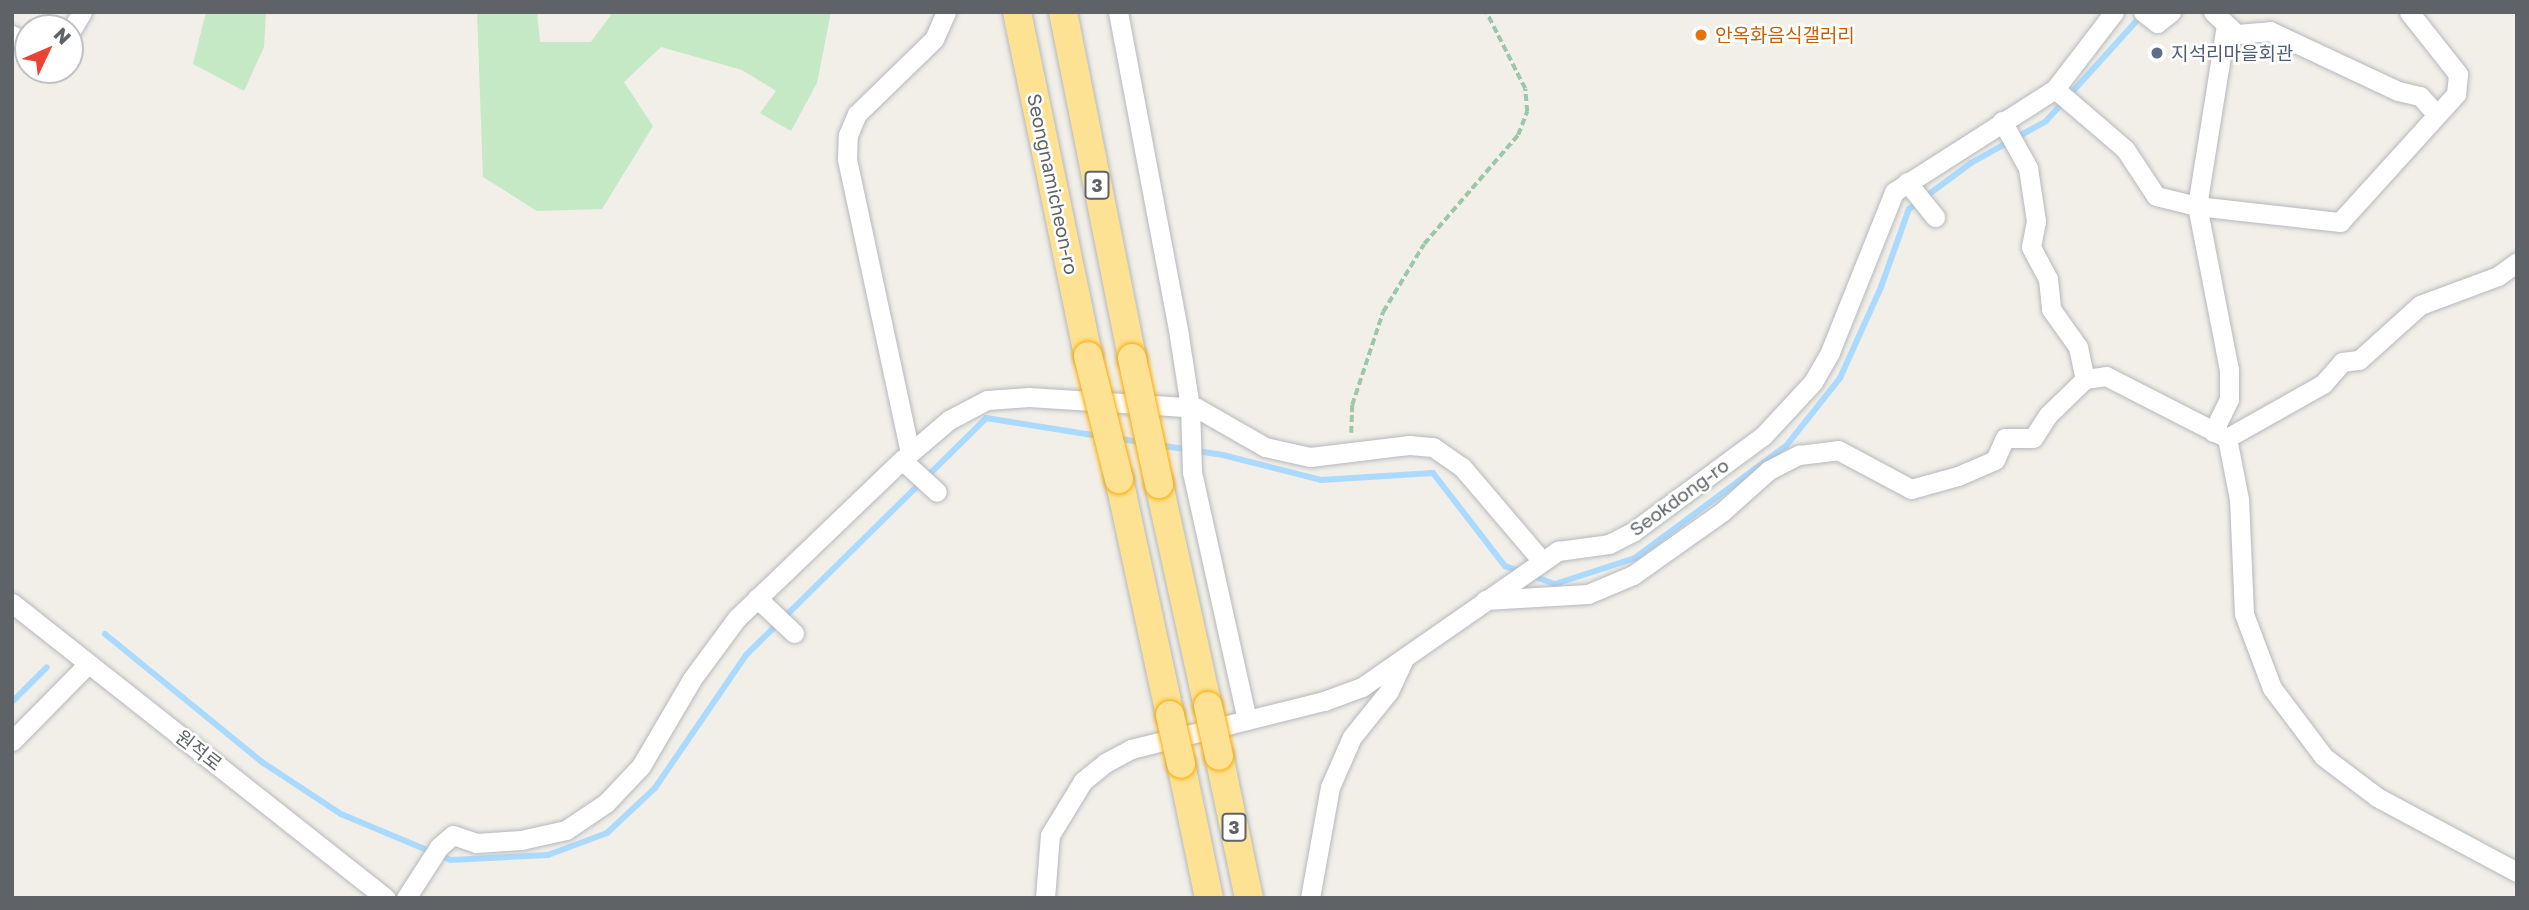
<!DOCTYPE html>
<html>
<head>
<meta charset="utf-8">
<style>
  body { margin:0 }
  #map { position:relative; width:2529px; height:910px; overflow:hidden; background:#f1efe8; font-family:"Golos Text","Noto Sans KR",sans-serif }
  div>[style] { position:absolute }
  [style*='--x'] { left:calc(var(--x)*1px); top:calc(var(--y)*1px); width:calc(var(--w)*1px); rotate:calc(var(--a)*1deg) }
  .green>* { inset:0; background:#c5e8c5 }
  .stream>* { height:6px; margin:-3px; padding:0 3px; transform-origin:3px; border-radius:3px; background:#aadaff }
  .path>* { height:3.5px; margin-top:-1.75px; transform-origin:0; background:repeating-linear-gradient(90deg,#9cc7a9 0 7px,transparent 0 10.5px) }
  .roads { filter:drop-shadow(0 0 2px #b5b8bc) drop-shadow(0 0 2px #b5b8bc) }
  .minor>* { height:19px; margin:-9.5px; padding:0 9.5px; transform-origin:9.5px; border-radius:9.5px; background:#fff }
  .highway>* { height:28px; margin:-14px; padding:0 14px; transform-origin:14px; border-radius:14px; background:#fde293 }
  .bridges { filter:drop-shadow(0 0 2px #f9ab00) drop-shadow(0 0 2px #f9ab00) }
  .highway-bridge>* { height:28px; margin:-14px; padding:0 14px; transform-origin:14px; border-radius:14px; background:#fde293 }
  .dots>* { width:19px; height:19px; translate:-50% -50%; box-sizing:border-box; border:4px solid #fff; border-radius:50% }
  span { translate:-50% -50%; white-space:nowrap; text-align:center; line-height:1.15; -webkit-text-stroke:5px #fff; paint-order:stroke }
  .shield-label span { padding:2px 5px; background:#fff; border:2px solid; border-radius:5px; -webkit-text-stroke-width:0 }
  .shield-label { font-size:18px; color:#5f6368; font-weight:700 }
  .food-label { font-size:19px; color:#c56008 }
  .left { translate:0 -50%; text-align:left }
  .service-label { font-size:19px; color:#4e5e75 }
  .street-label { font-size:19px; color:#5f6368 }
  .frame { position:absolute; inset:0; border:14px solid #5f6368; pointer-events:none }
  .north { position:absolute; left:14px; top:14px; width:70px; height:70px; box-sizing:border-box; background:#fff; border:2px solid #bfc1c3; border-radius:50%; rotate:46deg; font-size:19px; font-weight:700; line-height:28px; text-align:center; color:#5f6368 }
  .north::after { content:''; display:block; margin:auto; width:24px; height:32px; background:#ea4335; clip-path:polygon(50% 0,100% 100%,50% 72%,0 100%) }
</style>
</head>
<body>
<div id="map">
  <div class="green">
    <div style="clip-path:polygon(206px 12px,266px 12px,264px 47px,244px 91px,193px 64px)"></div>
    <div style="clip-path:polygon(477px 12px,537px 12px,540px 42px,591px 42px,613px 12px,831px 12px,817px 83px,791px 131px,760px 113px,776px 91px,742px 70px,661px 47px,624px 82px,653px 126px,602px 209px,537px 211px,483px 177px)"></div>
  </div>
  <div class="stream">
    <div style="--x:1116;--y:438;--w:28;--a:10"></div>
    <div style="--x:1158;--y:445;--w:66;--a:8.7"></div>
    <div style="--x:1223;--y:455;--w:101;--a:14.3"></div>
    <div style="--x:1321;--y:480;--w:112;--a:-3.6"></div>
    <div style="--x:1433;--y:473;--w:118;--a:52.3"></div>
    <div style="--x:1505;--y:566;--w:53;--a:19.8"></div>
    <div style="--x:1555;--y:584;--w:84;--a:-18"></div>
    <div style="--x:1635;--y:558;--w:188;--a:-36.6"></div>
    <div style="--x:1786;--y:446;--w:87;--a:-51.5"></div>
    <div style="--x:1840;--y:378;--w:100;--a:-65.7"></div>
    <div style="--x:1881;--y:287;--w:83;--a:-70.3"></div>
    <div style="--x:1909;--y:209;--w:77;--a:-36.6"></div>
    <div style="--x:1971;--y:163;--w:86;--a:-29.2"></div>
    <div style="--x:2046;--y:121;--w:142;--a:-47.9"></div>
    <div style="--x:105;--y:634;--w:203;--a:39.2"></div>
    <div style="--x:262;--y:762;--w:95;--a:33.4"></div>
    <div style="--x:341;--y:814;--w:119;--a:22.7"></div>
    <div style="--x:451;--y:860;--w:97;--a:-3"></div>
    <div style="--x:548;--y:855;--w:63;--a:-20.4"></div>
    <div style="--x:607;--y:833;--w:66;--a:-43.2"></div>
    <div style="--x:655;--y:788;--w:161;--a:-55.6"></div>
    <div style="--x:746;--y:655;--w:337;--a:-44.6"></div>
    <div style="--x:986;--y:418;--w:114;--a:9.1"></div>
    <div style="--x:12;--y:702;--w:49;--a:-45"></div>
  </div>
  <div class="path">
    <div style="--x:1351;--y:433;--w:28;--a:-88"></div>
    <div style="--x:1352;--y:405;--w:98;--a:-71.6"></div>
    <div style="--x:1383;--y:312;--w:79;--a:-58.9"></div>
    <div style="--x:1424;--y:244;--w:144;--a:-49.2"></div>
    <div style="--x:1518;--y:135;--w:25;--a:-69"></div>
    <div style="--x:1527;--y:112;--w:23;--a:-95"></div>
    <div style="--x:1525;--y:89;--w:86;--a:-116.9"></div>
  </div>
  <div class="roads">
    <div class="minor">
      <div style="--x:1118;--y:12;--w:330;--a:79.3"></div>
      <div style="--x:1179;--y:336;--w:72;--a:81.2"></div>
      <div style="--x:1190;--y:407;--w:65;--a:88.2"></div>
      <div style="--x:1192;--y:472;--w:254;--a:77.5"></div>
      <div style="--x:2143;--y:12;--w:18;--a:38"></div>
      <div style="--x:2157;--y:23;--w:18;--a:-38"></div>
      <div style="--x:2213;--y:12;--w:33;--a:43"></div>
      <div style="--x:2237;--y:34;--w:33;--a:-5"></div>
      <div style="--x:2270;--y:31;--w:141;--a:25.1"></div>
      <div style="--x:2398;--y:91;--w:23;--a:13"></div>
      <div style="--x:2420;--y:96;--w:24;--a:48"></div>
      <div style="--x:70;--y:32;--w:23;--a:-59"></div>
      <div style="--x:12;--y:35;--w:18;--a:29"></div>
      <div style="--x:2055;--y:89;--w:92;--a:40.6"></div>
      <div style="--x:2125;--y:149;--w:56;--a:56.6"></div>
      <div style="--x:2156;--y:196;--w:42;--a:13.7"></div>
      <div style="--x:2197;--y:206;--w:144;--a:6.4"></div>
      <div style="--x:2340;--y:222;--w:173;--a:-47.8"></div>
      <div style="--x:2456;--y:94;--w:20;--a:-84"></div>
      <div style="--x:2458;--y:74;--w:79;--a:-128.3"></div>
      <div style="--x:2002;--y:121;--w:54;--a:61"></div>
      <div style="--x:2028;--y:168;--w:54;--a:81.4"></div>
      <div style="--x:2036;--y:221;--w:26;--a:101"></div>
      <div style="--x:2031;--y:247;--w:36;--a:62"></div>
      <div style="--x:2048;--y:279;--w:30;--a:84"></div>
      <div style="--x:2051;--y:309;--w:47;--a:54.6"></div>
      <div style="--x:2078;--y:347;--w:33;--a:78"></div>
      <div style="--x:1907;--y:182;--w:45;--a:51.3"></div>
      <div style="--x:2213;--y:432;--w:37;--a:-64"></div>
      <div style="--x:2229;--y:399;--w:29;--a:-90"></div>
      <div style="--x:2229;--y:370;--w:167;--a:-101"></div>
      <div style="--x:2197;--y:206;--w:183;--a:-80.9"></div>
      <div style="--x:2227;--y:438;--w:62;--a:78.9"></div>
      <div style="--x:2239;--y:499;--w:115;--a:87.5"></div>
      <div style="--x:2244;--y:614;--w:79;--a:69.3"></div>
      <div style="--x:2272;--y:688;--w:86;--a:53"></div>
      <div style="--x:2324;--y:757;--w:66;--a:37"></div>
      <div style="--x:2377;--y:797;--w:159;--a:28.2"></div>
      <div style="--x:2227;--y:438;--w:110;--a:-29.4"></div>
      <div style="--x:2323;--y:384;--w:29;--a:-49"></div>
      <div style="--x:2342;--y:362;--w:17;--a:-7"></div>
      <div style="--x:2359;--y:360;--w:82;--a:-42"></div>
      <div style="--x:2420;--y:305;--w:83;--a:-20.4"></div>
      <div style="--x:2498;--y:276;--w:24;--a:-36"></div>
      <div style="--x:910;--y:453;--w:301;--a:-102.1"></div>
      <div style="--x:847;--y:159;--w:24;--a:-88"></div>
      <div style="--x:848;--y:135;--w:23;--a:-67"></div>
      <div style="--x:857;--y:114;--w:107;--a:-44.2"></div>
      <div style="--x:934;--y:39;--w:30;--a:-66"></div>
      <div style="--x:902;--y:460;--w:47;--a:42.4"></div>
      <div style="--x:757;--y:598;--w:51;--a:43.4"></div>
      <div style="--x:1485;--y:600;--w:103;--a:-3.3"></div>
      <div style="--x:1588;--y:594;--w:49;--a:-22.9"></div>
      <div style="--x:1633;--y:575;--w:109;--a:-35.3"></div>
      <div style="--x:1722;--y:512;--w:63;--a:-41.8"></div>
      <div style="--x:1769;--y:470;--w:34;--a:-27"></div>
      <div style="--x:1799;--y:455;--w:39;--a:-7"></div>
      <div style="--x:1838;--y:450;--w:83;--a:28.1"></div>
      <div style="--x:1911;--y:489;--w:49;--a:-15.5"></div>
      <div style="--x:1958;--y:476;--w:40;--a:-23.4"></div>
      <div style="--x:1995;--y:460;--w:24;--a:-66"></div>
      <div style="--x:2005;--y:438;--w:28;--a:0"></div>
      <div style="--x:2033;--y:438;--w:27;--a:-57"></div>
      <div style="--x:2048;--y:415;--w:52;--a:-44.2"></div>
      <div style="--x:2085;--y:379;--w:21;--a:-8"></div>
      <div style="--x:2106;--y:376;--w:136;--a:27.1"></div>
      <div style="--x:12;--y:603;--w:476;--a:38.3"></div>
      <div style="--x:12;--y:741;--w:108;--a:-45.4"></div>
      <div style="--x:406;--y:898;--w:61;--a:-57.1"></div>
      <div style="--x:439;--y:847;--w:18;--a:-41"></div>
      <div style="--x:453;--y:835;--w:24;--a:19"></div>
      <div style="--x:476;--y:843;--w:45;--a:-3.8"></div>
      <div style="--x:521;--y:840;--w:46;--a:-12.5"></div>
      <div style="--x:566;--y:830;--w:48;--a:-34"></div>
      <div style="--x:606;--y:803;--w:51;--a:-46.6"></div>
      <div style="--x:641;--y:766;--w:101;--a:-59.6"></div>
      <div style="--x:692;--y:679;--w:76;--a:-53.6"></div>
      <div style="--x:737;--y:618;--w:228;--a:-43.8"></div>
      <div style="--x:902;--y:460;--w:62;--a:-40.4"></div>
      <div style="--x:949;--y:420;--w:43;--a:-27.8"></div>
      <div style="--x:987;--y:400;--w:42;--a:-4.1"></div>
      <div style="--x:1029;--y:397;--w:168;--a:3.7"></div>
      <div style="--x:1197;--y:408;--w:78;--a:29.8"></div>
      <div style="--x:1265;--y:447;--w:46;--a:12.5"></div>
      <div style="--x:1310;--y:457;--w:100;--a:-6.9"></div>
      <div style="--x:1409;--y:445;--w:24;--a:5"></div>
      <div style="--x:1433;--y:447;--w:35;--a:35"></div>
      <div style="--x:1462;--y:467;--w:123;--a:49.6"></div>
      <div style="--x:1045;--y:898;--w:63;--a:-85.5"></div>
      <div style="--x:1050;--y:835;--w:63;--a:-58.6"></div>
      <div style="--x:1083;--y:781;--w:28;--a:-39"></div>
      <div style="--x:1105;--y:763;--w:30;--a:-28"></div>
      <div style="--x:1131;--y:749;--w:199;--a:-14"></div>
      <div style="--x:1324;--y:701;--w:40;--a:-20.2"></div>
      <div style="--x:1362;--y:687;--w:239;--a:-34.8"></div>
      <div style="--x:1558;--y:551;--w:51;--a:-7.8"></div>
      <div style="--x:1609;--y:544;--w:28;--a:-27"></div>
      <div style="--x:1634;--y:531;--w:160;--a:-36.4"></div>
      <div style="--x:1763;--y:436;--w:74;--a:-47.2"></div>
      <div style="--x:1813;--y:382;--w:34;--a:-60"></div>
      <div style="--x:1830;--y:352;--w:172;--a:-68.2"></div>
      <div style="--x:1894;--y:192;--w:191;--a:-32.6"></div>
      <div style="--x:2055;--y:89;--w:97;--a:-52.5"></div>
      <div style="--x:1310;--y:898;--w:113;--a:-79.8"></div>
      <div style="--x:1330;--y:787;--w:55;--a:-66.3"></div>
      <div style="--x:1352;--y:737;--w:59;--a:-51.2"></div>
      <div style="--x:1389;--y:691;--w:33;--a:-65"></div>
    </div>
    <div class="highway">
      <div style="--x:1017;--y:12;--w:351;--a:78.3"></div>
      <div style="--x:1063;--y:12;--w:353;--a:78.7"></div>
      <div style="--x:1119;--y:479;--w:241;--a:77.8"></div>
      <div style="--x:1159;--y:484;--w:227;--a:77.6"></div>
      <div style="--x:1219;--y:756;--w:145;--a:78.1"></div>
      <div style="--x:1181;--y:764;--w:137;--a:78.2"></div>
    </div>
  </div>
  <div class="bridges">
    <div class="highway-bridge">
      <div style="--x:1088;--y:356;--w:127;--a:75.9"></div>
      <div style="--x:1132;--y:358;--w:129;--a:77.9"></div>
      <div style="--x:1208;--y:706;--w:51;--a:77.6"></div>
      <div style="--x:1170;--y:715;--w:50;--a:77.3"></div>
    </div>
  </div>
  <div class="dots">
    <div style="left:1701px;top:35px;background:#e8710a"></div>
    <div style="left:2157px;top:53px;background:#5c6f8a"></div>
  </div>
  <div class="shield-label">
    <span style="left:1097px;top:185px">3</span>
    <span style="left:1234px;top:827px">3</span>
  </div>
  <div class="food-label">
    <span class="left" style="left:1715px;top:35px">안옥화음식갤러리</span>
  </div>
  <div class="service-label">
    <span class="left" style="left:2171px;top:53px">지석리마을회관</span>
  </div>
  <div class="street-label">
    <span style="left:1053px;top:184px;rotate:78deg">Seongnamicheon-ro</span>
    <span style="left:1679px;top:497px;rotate:-36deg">Seokdong-ro</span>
    <span style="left:199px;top:750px;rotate:38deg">원적로</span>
  </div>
  <div class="frame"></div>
  <div class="north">N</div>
</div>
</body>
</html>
